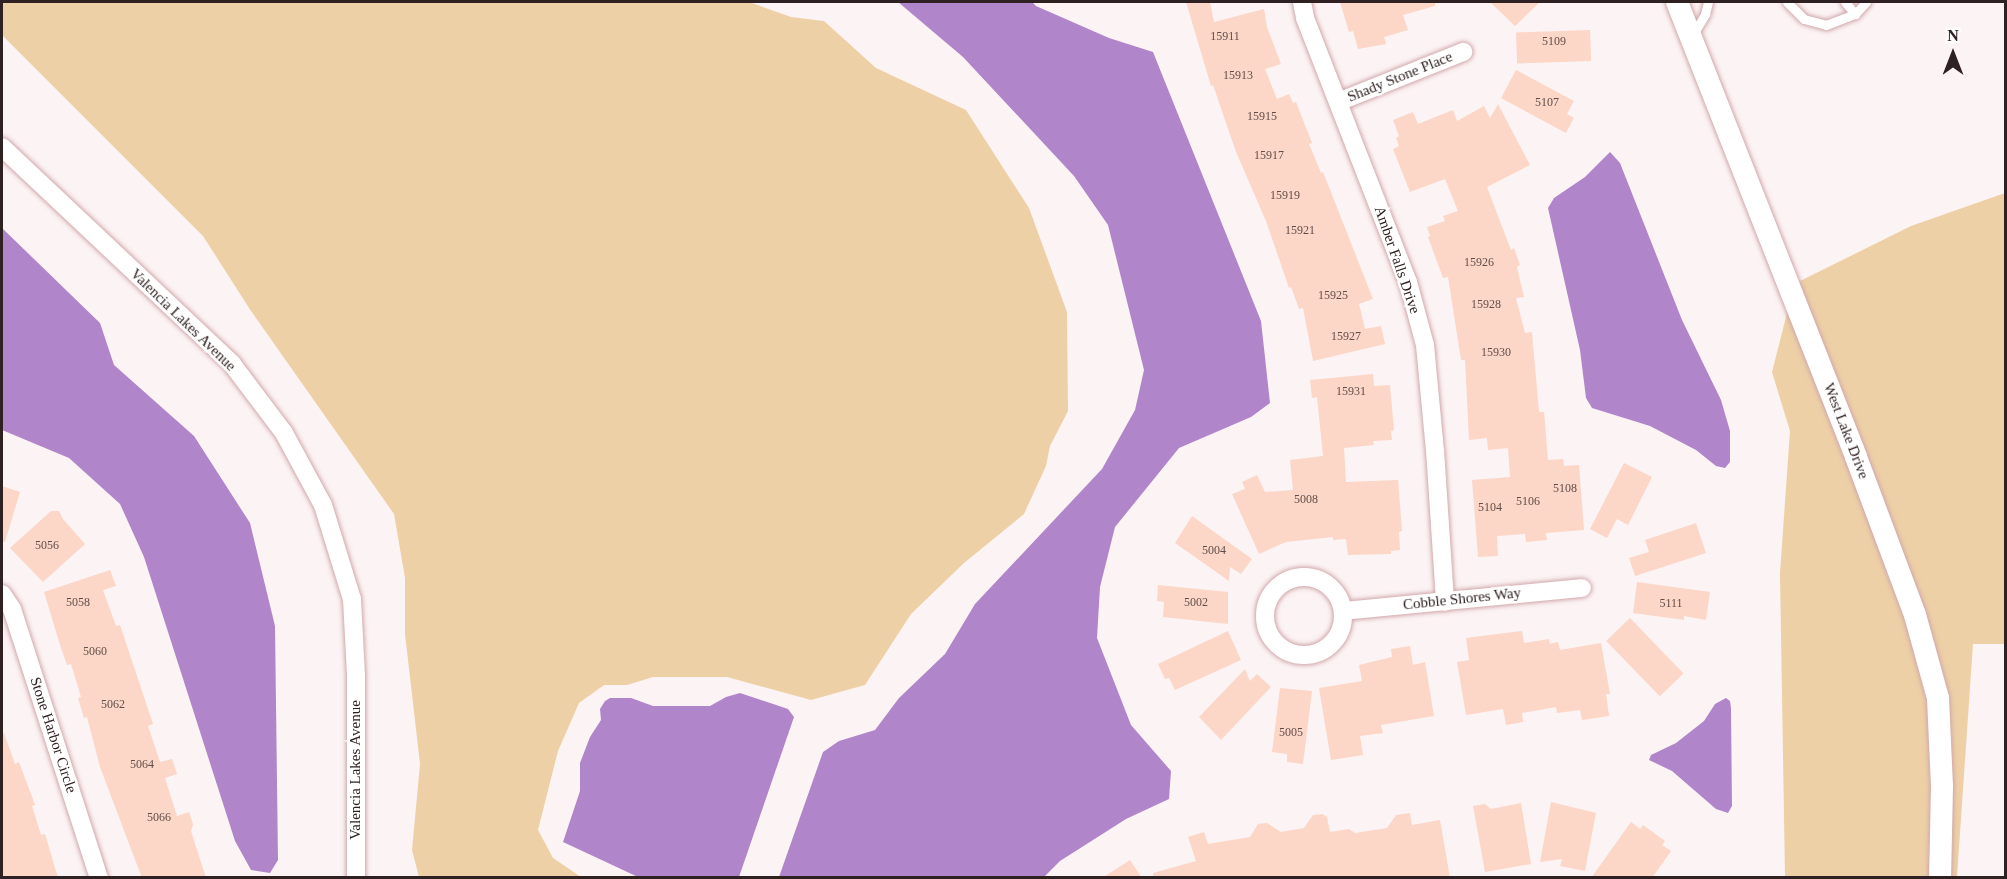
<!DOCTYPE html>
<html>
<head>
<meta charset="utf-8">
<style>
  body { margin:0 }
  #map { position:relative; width:2007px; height:879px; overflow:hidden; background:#fcf3f4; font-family:Georgia,serif }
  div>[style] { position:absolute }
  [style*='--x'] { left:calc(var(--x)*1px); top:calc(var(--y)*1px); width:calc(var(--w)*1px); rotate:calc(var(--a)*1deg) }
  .green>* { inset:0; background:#eed0a6 }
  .water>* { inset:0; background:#b085c9 }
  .building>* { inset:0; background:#fcd6c6; transform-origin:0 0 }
  .roads { filter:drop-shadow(0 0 2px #d1a8ab) drop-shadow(0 0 2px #d1a8ab) }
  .service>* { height:9px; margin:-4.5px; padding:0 4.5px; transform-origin:4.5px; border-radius:4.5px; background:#fff }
  .minor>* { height:18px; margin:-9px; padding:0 9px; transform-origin:9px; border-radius:9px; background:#fff }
  .minor>.ring { margin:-9px; padding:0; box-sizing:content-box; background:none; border:18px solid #fff; border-radius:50% }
  .tertiary>* { height:22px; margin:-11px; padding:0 11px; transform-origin:11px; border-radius:11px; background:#fff }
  span { translate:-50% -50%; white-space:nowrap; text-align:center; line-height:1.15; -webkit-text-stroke:5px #fff; paint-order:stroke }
  .number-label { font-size:12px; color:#624e4a }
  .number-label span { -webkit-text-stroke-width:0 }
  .street-label { font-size:15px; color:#2f2021 }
  .frame { position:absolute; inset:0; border:3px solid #2f2021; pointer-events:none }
  .north { position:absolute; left:1923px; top:24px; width:60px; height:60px; -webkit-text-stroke:4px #fff; paint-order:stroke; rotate:0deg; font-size:16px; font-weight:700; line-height:24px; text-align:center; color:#2f2021 }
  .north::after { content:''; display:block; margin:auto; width:21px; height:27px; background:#2f2021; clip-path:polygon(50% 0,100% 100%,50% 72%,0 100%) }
</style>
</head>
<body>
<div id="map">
  <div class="green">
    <div style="clip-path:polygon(2px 2px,749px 2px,791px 17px,824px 21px,876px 68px,966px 110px,1029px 208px,1067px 312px,1068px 411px,1050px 446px,1046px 466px,1024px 514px,964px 563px,911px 614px,865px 685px,811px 700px,727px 677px,653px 677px,627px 685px,604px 685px,579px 703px,558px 751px,538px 830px,553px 858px,581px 877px,419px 877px,412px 850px,420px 764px,405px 634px,405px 578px,394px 514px,251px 311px,203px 236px,2px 35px)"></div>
    <div style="clip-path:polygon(2005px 193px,2005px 644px,1973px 644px,1957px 877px,1949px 877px,1948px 698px,1798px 282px,1911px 226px)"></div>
    <div style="clip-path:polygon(1788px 309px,1906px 618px,1929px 700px,1933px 786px,1930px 877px,1785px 877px,1780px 573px,1790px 431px,1772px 372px)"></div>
  </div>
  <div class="water">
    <div style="clip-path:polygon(898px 2px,1032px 2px,1036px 6px,1109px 38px,1153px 52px,1261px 321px,1270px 403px,1251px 417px,1179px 448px,1115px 527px,1100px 587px,1097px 638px,1131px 725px,1171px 771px,1169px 799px,1126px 819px,1060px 861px,1044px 877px,779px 877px,823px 752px,839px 741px,875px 730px,899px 698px,945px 654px,975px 604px,1102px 469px,1135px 410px,1144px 370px,1108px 225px,1074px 176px,963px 57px)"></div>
    <div style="clip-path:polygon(1610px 152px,1620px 163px,1682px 320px,1721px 400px,1730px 431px,1730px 462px,1725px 468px,1716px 466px,1696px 450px,1650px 426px,1592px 408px,1586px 398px,1580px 350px,1548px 208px,1554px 198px,1585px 177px)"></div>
    <div style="clip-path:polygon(2px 228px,100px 323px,114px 365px,194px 436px,250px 523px,275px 626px,278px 860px,270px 873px,251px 870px,235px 841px,144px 557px,120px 504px,69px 458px,2px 430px)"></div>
    <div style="clip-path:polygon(740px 693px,788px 709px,794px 717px,739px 877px,638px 877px,563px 842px,580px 791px,580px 763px,590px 737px,601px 720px,600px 709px,605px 701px,610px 698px,631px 698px,653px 706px,710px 706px,726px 697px)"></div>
    <div style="clip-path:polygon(1726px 698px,1730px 701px,1731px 708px,1732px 806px,1728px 813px,1716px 809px,1672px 771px,1649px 760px,1651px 755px,1676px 743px,1704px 721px,1715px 704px)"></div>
  </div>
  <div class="building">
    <div style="clip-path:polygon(1186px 2px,1210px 2px,1214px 22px,1264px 9px,1267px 27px,1281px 64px,1265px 69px,1277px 99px,1289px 94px,1293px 103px,1296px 102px,1312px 143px,1309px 144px,1321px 173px,1323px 172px,1373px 299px,1359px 304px,1365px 329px,1381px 326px,1385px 344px,1313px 361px,1303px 308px,1299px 309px,1291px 287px,1289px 288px,1266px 221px,1236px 152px,1213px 85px,1211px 86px)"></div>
    <div style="clip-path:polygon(1340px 2px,1435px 2px,1435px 6px,1403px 15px,1408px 30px,1384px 37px,1386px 44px,1358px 49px,1353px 31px,1349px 32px)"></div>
    <div style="clip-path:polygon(1490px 2px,1540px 2px,1515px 26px)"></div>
    <div style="left:1590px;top:30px;width:31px;height:74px;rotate:88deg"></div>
    <div style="clip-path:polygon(1516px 70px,1574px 101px,1567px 114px,1574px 118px,1566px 133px,1501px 98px)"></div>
    <div style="clip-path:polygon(1498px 104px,1530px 165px,1487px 187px,1506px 237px,1511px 250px,1514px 248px,1520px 265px,1517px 267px,1524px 297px,1516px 298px,1525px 333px,1532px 332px,1539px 412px,1544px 412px,1548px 460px,1563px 459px,1564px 466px,1579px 465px,1584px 530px,1546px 533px,1547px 540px,1526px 542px,1525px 534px,1497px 536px,1498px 556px,1478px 557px,1472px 480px,1510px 477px,1508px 448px,1488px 450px,1487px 438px,1469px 440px,1465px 360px,1461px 360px,1448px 277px,1443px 278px,1428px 237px,1430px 236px,1427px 227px,1445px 221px,1443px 216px,1458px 211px,1445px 179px,1410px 192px,1393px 149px,1399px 146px,1396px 138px,1399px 136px,1393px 120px,1413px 112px,1418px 124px,1453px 110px,1457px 121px,1484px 106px,1490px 118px)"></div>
    <div style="clip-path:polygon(1373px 374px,1374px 386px,1390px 385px,1394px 430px,1391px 431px,1392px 440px,1373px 441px,1374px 445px,1344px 448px,1346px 482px,1398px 480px,1402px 531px,1399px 532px,1400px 550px,1391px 551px,1391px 554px,1348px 555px,1346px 539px,1333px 540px,1333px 537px,1286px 542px,1259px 554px,1232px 494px,1245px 489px,1242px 482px,1257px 475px,1265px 492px,1293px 490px,1290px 460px,1323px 456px,1317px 397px,1312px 398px,1310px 380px)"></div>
    <div style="clip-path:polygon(1624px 463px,1652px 477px,1628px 525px,1617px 519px,1607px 538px,1590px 529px)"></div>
    <div style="clip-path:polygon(2px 486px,20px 492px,5px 542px,2px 541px)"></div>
    <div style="clip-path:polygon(51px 511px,59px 511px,63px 519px,85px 544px,43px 582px,10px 548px)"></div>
    <div style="clip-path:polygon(1192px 516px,1252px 559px,1241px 574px,1230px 567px,1229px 581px,1175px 543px)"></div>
    <div style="clip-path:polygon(1696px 523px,1706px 553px,1635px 576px,1629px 558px,1649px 552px,1645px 540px)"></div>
    <div style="clip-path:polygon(110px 570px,116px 586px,103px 590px,116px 626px,120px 625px,153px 724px,148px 726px,160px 762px,172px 759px,177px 774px,165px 778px,177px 816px,189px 812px,193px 824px,191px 831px,206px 878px,142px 878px,100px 767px,87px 717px,84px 718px,78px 698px,81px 697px,71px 664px,67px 665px,60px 645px,44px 592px)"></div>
    <div style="clip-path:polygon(1637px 582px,1710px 592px,1706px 620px,1684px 616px,1684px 620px,1633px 613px)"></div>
    <div style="clip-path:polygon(1158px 585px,1228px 592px,1228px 624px,1163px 617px,1164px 602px,1157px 601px)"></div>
    <div style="left:1630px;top:618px;width:77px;height:33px;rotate:46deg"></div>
    <div style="clip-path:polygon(1228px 631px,1241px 660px,1175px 690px,1169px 678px,1165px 679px,1158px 664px)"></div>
    <div style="clip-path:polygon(1522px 631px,1524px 643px,1549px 639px,1550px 644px,1558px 642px,1560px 650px,1601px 643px,1610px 694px,1606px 694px,1609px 716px,1582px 720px,1580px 710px,1557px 713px,1556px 707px,1522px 713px,1523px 722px,1506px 725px,1503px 709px,1466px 715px,1457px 662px,1469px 660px,1466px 638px)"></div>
    <div style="clip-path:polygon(1410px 646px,1413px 665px,1425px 662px,1434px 716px,1381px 725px,1383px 733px,1360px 736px,1363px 755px,1331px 760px,1319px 688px,1362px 681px,1359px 665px,1392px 657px,1391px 649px)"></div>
    <div style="clip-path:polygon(1245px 669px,1250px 681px,1257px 674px,1271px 687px,1221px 740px,1199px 717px)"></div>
    <div style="clip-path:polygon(1280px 688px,1312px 691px,1303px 764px,1287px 762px,1287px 754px,1272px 752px)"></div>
    <div style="clip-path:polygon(2px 733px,4px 733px,15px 764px,19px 762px,35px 805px,32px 806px,41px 835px,45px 834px,58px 878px,2px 878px)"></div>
    <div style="clip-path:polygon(1551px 802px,1596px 813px,1585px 871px,1560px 866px,1562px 859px,1540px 862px)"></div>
    <div style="clip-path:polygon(1521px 803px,1531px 864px,1485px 872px,1473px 806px,1485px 804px,1491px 809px)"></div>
    <div style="clip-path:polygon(1410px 813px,1412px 825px,1440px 820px,1450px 878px,1153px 878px,1153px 873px,1196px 861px,1188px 837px,1204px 832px,1208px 844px,1250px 837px,1258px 824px,1267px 823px,1281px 832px,1304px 828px,1313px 815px,1322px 814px,1327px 817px,1330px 832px,1349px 829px,1355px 833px,1387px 828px,1396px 815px)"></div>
    <div style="clip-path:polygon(1631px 822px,1640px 829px,1643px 825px,1665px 841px,1662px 845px,1671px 851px,1652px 878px,1591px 878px)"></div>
    <div style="clip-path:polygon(1130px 860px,1142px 878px,1102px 878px)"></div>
  </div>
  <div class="roads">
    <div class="service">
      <div style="--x:1787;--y:2;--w:24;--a:45"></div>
      <div style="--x:1804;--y:19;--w:23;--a:15"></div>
      <div style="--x:1826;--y:25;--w:31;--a:-21"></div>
      <div style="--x:1855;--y:14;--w:16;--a:-47"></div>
      <div style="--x:1845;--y:2;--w:16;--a:50"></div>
      <div style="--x:1692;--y:36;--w:26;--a:-59"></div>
      <div style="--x:1705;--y:14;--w:12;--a:-76"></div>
    </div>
    <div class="minor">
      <div style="--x:1302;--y:2;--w:16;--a:79"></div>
      <div style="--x:1305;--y:18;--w:283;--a:68.7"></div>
      <div style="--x:1408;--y:282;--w:65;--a:74.9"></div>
      <div style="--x:1425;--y:345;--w:105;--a:84.6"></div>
      <div style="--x:1435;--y:450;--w:152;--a:86.2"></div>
      <div style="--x:1338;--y:102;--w:135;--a:-21.8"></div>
      <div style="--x:2;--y:147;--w:316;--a:43.3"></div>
      <div style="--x:232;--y:364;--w:86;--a:53"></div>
      <div style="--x:284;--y:433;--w:82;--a:61.6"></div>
      <div style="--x:323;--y:505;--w:98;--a:72.9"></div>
      <div style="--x:352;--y:599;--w:77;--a:87"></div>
      <div style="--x:356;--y:676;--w:202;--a:90"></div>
      <div class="ring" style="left:1265px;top:577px;width:60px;height:60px"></div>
      <div style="--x:2;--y:594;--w:18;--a:56"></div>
      <div style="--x:12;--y:609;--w:283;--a:72.1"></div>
      <div style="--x:1343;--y:611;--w:240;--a:-5.5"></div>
    </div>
    <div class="tertiary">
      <div style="--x:1677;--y:2;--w:489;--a:68.5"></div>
      <div style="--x:1856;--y:457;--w:169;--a:69.5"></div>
      <div style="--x:1915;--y:615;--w:86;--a:74.5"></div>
      <div style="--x:1938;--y:698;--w:88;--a:87.4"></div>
      <div style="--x:1942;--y:786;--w:92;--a:91.2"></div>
    </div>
  </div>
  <div class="number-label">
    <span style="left:1225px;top:37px">15911</span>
    <span style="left:1554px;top:42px">5109</span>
    <span style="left:1238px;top:76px">15913</span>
    <span style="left:1547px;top:103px">5107</span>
    <span style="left:1262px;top:117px">15915</span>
    <span style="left:1269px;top:156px">15917</span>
    <span style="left:1285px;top:196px">15919</span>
    <span style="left:1300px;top:231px">15921</span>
    <span style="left:1479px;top:263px">15926</span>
    <span style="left:1333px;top:296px">15925</span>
    <span style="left:1486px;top:305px">15928</span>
    <span style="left:1346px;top:337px">15927</span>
    <span style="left:1496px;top:353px">15930</span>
    <span style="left:1351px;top:392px">15931</span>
    <span style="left:1565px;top:489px">5108</span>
    <span style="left:1306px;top:500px">5008</span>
    <span style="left:1528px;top:502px">5106</span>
    <span style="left:1490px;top:508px">5104</span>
    <span style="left:47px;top:546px">5056</span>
    <span style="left:1214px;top:551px">5004</span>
    <span style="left:78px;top:603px">5058</span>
    <span style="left:1196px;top:603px">5002</span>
    <span style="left:1671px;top:604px">5111</span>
    <span style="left:95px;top:652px">5060</span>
    <span style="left:113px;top:705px">5062</span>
    <span style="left:1291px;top:733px">5005</span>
    <span style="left:142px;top:765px">5064</span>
    <span style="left:159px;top:818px">5066</span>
  </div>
  <div class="street-label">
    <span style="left:1400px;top:77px;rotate:-22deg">Shady Stone Place</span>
    <span style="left:1397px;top:260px;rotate:71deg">Amber Falls Drive</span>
    <span style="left:183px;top:320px;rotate:44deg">Valencia Lakes Avenue</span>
    <span style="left:1846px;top:431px;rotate:69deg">West Lake Drive</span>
    <span style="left:1462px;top:599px;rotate:-6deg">Cobble Shores Way</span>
    <span style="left:53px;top:735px;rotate:72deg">Stone Harbor Circle</span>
    <span style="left:356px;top:770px;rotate:-90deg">Valencia Lakes Avenue</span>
  </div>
  <div class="frame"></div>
  <div class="north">N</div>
</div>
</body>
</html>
